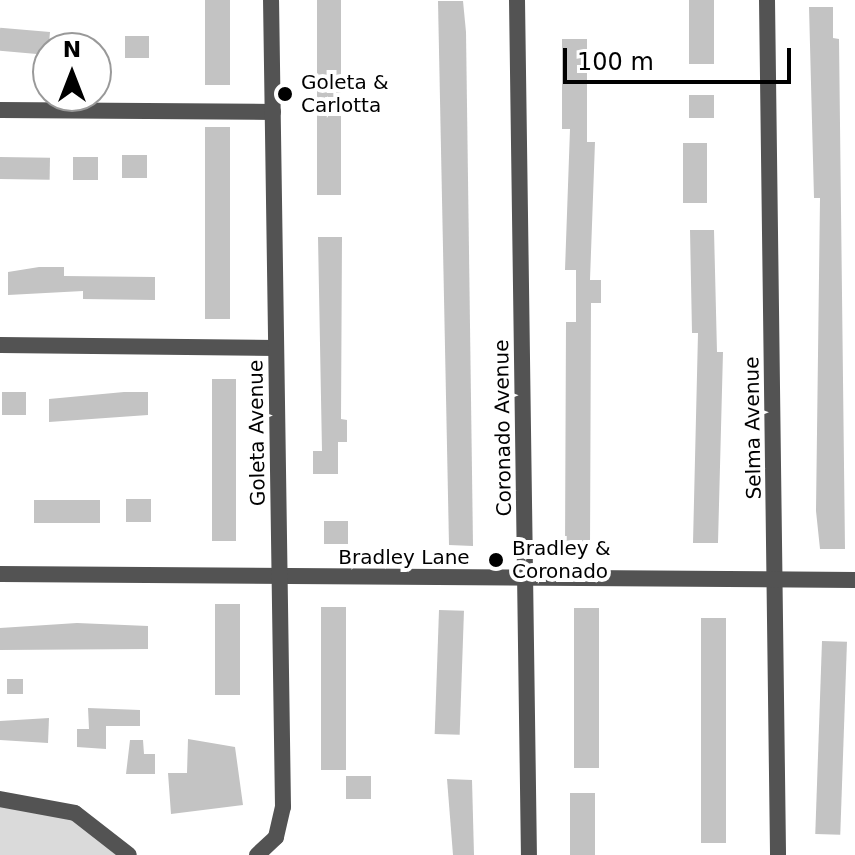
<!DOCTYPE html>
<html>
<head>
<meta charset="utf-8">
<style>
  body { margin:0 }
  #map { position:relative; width:855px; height:855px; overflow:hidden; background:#fff; font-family:"DejaVu Sans",sans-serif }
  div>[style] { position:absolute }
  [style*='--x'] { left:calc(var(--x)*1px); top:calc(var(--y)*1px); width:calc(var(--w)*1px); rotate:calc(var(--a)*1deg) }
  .green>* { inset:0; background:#dadada }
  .building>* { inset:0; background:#c3c3c3; transform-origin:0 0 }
  .minor>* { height:16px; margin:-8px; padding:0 8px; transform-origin:8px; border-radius:8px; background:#535353 }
  .dots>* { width:22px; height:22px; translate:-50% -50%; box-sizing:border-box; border:4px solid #fff; border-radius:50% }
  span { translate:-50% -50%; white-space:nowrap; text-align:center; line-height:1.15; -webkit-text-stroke:8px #fff; paint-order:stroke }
  .poi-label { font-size:20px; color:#000 }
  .left { translate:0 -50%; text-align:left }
  .street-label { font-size:20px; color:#000 }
  .north { position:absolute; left:32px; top:32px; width:80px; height:80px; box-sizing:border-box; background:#fff; border:2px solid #999; border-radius:50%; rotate:0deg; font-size:22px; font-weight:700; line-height:32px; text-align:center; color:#000 }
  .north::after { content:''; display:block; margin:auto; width:28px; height:36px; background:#000; clip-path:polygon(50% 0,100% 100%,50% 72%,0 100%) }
  .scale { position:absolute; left:563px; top:48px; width:228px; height:36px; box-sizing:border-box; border:4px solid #000; border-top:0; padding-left:10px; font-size:24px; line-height:28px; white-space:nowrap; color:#000; -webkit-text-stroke:6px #fff; paint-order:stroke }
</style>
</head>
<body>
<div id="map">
  <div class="green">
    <div style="clip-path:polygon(0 799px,54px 806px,129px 855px,0 855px)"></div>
  </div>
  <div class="building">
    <div style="left:205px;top:0;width:25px;height:85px"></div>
    <div style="left:317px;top:0;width:24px;height:195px"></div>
    <div style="left:689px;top:0;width:25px;height:64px"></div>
    <div style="clip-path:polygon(438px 1px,463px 1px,466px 32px,473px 546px,449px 545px)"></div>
    <div style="clip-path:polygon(809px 7px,833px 7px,833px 38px,839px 39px,845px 549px,820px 549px,816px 511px,820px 198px,814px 198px)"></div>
    <div style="left:50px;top:32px;width:23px;height:50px;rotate:95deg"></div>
    <div style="left:125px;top:36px;width:24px;height:22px"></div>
    <div style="clip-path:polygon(562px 39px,587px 39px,587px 142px,595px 142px,590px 280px,601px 280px,601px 303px,591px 303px,590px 549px,565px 549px,566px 322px,576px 322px,576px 270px,565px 270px,570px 129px,562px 129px)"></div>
    <div style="left:689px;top:95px;width:25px;height:23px"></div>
    <div style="left:205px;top:127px;width:25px;height:192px"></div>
    <div style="left:683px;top:143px;width:24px;height:60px"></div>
    <div style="left:122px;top:155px;width:25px;height:23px"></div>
    <div style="left:0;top:157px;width:50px;height:22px;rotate:1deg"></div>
    <div style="left:73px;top:157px;width:25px;height:23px"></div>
    <div style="clip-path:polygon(690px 230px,714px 230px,717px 352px,723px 352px,718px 543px,693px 543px,698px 333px,692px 333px)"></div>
    <div style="clip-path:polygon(318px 237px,342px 237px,341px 419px,347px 420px,347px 442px,338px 442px,338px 474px,313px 474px,313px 451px,322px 451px)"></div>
    <div style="clip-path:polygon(39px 267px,64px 267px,64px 276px,155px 277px,155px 300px,83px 299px,83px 291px,8px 295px,8px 272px)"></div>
    <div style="left:212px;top:379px;width:24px;height:162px"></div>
    <div style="left:2px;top:392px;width:24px;height:23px"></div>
    <div style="clip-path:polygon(124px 392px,148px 392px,148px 415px,49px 422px,49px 399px)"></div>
    <div style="left:126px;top:499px;width:25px;height:23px"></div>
    <div style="left:34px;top:500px;width:66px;height:23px"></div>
    <div style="left:324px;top:521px;width:24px;height:23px"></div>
    <div style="left:215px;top:604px;width:25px;height:91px"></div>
    <div style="left:321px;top:607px;width:25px;height:163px"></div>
    <div style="left:574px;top:608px;width:25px;height:160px"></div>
    <div style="left:439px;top:610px;width:25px;height:124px;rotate:2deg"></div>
    <div style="left:701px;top:618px;width:25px;height:225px"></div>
    <div style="clip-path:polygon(77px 623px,148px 626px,148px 649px,0 650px,0 628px)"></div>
    <div style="left:822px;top:641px;width:25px;height:193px;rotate:2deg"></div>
    <div style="left:7px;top:679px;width:16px;height:15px"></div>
    <div style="clip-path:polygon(88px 708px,140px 710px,140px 726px,106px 726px,106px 749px,77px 747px,77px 729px,89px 729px)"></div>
    <div style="clip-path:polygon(49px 718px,48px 743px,0 740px,0 721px)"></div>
    <div style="clip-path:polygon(188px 739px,235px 747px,243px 805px,171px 814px,168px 773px,187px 773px)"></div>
    <div style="clip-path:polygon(130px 740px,143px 740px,144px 754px,155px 754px,155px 774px,126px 774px)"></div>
    <div style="left:346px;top:776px;width:25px;height:23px"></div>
    <div style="clip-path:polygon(447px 779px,472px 780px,474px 855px,453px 855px)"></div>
    <div style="left:570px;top:793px;width:25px;height:62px"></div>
  </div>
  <div class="minor">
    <div style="--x:517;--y:0;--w:855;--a:89.2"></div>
    <div style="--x:767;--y:0;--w:855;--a:89.26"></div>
    <div style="--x:0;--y:110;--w:273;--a:0.4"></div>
    <div style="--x:0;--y:345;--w:276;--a:0.6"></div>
    <div style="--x:0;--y:574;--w:855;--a:0.4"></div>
    <div style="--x:0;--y:799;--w:76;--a:10.6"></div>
    <div style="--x:75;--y:813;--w:68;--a:37.9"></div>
    <div style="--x:257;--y:855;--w:26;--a:-43"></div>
    <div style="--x:276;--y:837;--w:31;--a:-77"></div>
    <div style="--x:283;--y:807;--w:807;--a:-90.85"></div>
  </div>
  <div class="dots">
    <div style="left:285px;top:94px;background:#000"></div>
    <div style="left:496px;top:560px;background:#000"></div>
  </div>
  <div class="poi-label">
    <span class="left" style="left:301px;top:94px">Goleta &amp;<br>Carlotta</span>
    <span class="left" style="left:512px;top:560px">Bradley &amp;<br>Coronado</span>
  </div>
  <div class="street-label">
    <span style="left:503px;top:428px;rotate:-91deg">Coronado Avenue</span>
    <span style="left:753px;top:428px;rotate:-91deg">Selma Avenue</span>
    <span style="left:257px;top:433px;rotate:-91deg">Goleta Avenue</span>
    <span style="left:404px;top:557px">Bradley Lane</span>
  </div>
  <div class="north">N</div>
  <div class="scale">100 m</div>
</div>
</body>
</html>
